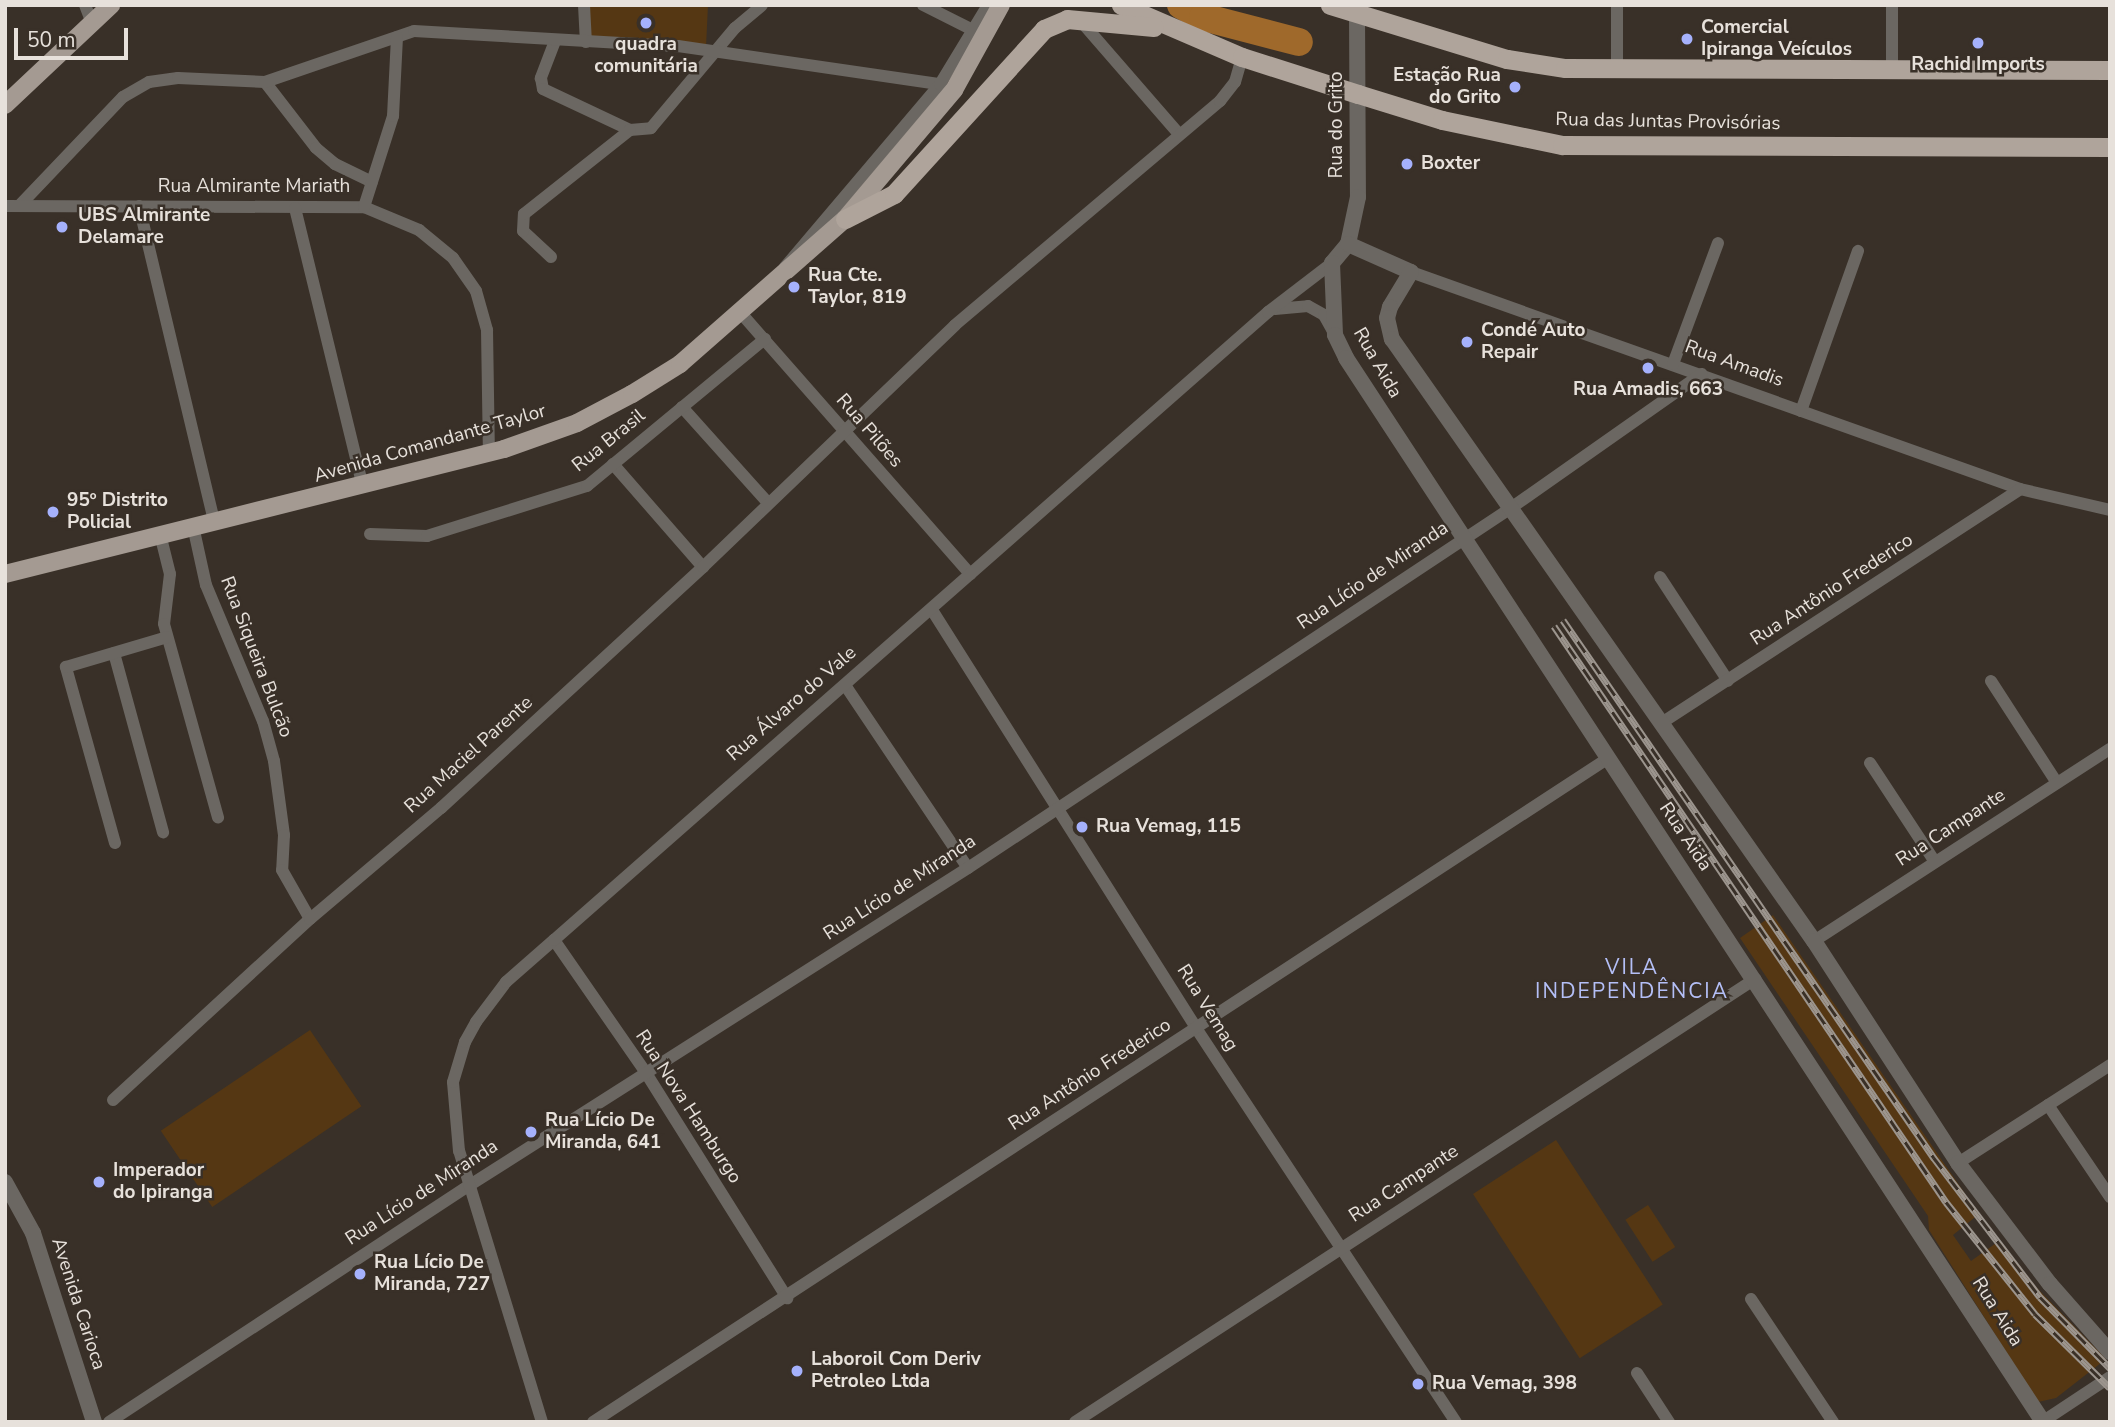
<!DOCTYPE html>
<html>
<head>
<meta charset="utf-8">
<style>
  body { margin:0 }
  #map { position:relative; width:2115px; height:1427px; overflow:hidden; background:#393028; font-family:"Nunito Sans",sans-serif }
  div>[style] { position:absolute }
  [style*='--x'] { left:calc(var(--x)*1px); top:calc(var(--y)*1px); width:calc(var(--w)*1px); rotate:calc(var(--a)*1deg) }
  .green>* { inset:0; background:#553713; transform-origin:0 0 }
  .river>* { height:28px; margin:-14px; padding:0 14px; transform-origin:14px; border-radius:14px; background:#9f692b }
  .minor>* { height:12px; margin:-6px; padding:0 6px; transform-origin:6px; border-radius:6px; background:#6b6762 }
  .tertiary>* { height:16px; margin:-8px; padding:0 8px; transform-origin:8px; border-radius:8px; background:#6b6762 }
  .primary>* { height:18px; margin:-9px; padding:0 9px; transform-origin:9px; border-radius:9px; background:#a49a92 }
  .trunk>* { height:19px; margin:-9.5px; padding:0 9.5px; transform-origin:9.5px; border-radius:9.5px; background:#afa49b }
  .rail>* { height:7px; margin-top:-3.5px; transform-origin:0; background:repeating-linear-gradient(90deg,#393028 0 13px,#9c958e 0 26px); box-sizing:border-box; border-block:2px solid #9c958e }
  .dots>* { width:19px; height:19px; translate:-50% -50%; box-sizing:border-box; border:4px solid #393028; border-radius:50% }
  span { translate:-50% -50%; white-space:nowrap; text-align:center; line-height:1.15; -webkit-text-stroke:5px #393028; paint-order:stroke }
  .poi-label { font-size:19px; color:#e7e1db; font-weight:700 }
  .left { translate:0 -50%; text-align:left }
  .right { translate:-100% -50%; text-align:right }
  .street-label { font-size:19px; color:#e7e1db }
  .neighbourhood-label { font-size:21px; color:#b4bff7; letter-spacing:2px }
  .frame { position:absolute; inset:0; border:7px solid #e7e1db; pointer-events:none }
  .scale { position:absolute; left:14px; top:28px; width:114px; height:32px; box-sizing:border-box; border:4px solid #e7e1db; border-top:0; padding-left:9px; font-size:21px; line-height:24px; white-space:nowrap; color:#e7e1db; -webkit-text-stroke:5px #393028; paint-order:stroke }
</style>
</head>
<body>
<div id="map">
  <div class="green">
    <div style="clip-path:polygon(585px 5px,708px 5px,706px 47px,586px 41px)"></div>
    <div style="clip-path:polygon(1773px 915px,1979px 1214px,1953px 1235px,1971px 1261px,1999px 1241px,2037px 1288px,2106px 1359px,2056px 1398px,2038px 1402px,1929px 1230px,1928px 1216px,1740px 938px)"></div>
    <div style="left:310px;top:1030px;width:92px;height:180px;rotate:56deg"></div>
    <div style="left:1556px;top:1140px;width:196px;height:99px;rotate:57deg"></div>
    <div style="left:1648px;top:1205px;width:50px;height:27px;rotate:57deg"></div>
  </div>
  <div class="river">
    <div style="--x:1181;--y:5;--w:25;--a:29"></div>
    <div style="--x:1203;--y:17;--w:99;--a:14.6"></div>
  </div>
  <div class="minor">
    <div style="--x:85;--y:5;--w:17;--a:69"></div>
    <div style="--x:584;--y:5;--w:37;--a:87"></div>
    <div style="--x:923;--y:5;--w:56;--a:26.6"></div>
    <div style="--x:1617;--y:5;--w:65;--a:90"></div>
    <div style="--x:1892;--y:5;--w:65;--a:90"></div>
    <div style="--x:1079;--y:19;--w:152;--a:49"></div>
    <div style="--x:555;--y:41;--w:40;--a:111"></div>
    <div style="--x:541;--y:78;--w:11;--a:80"></div>
    <div style="--x:543;--y:89;--w:96;--a:25.2"></div>
    <div style="--x:630;--y:130;--w:21;--a:-5"></div>
    <div style="--x:651;--y:128;--w:131;--a:-50"></div>
    <div style="--x:735;--y:28;--w:35;--a:-40"></div>
    <div style="--x:265;--y:82;--w:83;--a:52.3"></div>
    <div style="--x:316;--y:148;--w:25;--a:40"></div>
    <div style="--x:335;--y:164;--w:41;--a:25.9"></div>
    <div style="--x:20;--y:205;--w:149;--a:-46.4"></div>
    <div style="--x:123;--y:97;--w:30;--a:-30"></div>
    <div style="--x:149;--y:82;--w:29;--a:-8"></div>
    <div style="--x:178;--y:78;--w:87;--a:2.6"></div>
    <div style="--x:265;--y:82;--w:157;--a:-18.9"></div>
    <div style="--x:414;--y:31;--w:264;--a:3.3"></div>
    <div style="--x:678;--y:46;--w:265;--a:8.3"></div>
    <div style="--x:5;--y:206;--w:359;--a:0.2"></div>
    <div style="--x:364;--y:207;--w:60;--a:22.7"></div>
    <div style="--x:419;--y:230;--w:44;--a:39.5"></div>
    <div style="--x:453;--y:258;--w:40;--a:55.1"></div>
    <div style="--x:476;--y:291;--w:41;--a:74.2"></div>
    <div style="--x:487;--y:330;--w:122;--a:89.1"></div>
    <div style="--x:139;--y:206;--w:324;--a:76.6"></div>
    <div style="--x:364;--y:207;--w:96;--a:-72.3"></div>
    <div style="--x:393;--y:116;--w:79;--a:-87.1"></div>
    <div style="--x:295;--y:208;--w:287;--a:76.3"></div>
    <div style="--x:551;--y:257;--w:38;--a:-137"></div>
    <div style="--x:523;--y:231;--w:17;--a:-87"></div>
    <div style="--x:524;--y:214;--w:135;--a:-38.4"></div>
    <div style="--x:785;--y:267;--w:240;--a:-49.7"></div>
    <div style="--x:940;--y:84;--w:92;--a:-58.7"></div>
    <div style="--x:1411;--y:272;--w:647;--a:19.61"></div>
    <div style="--x:2020;--y:489;--w:92;--a:13.1"></div>
    <div style="--x:1275;--y:309;--w:33;--a:-5"></div>
    <div style="--x:1308;--y:306;--w:18;--a:29"></div>
    <div style="--x:1324;--y:315;--w:21;--a:61"></div>
    <div style="--x:740;--y:312;--w:349;--a:48.7"></div>
    <div style="--x:1673;--y:364;--w:129;--a:-69.6"></div>
    <div style="--x:682;--y:407;--w:129;--a:48.1"></div>
    <div style="--x:1801;--y:411;--w:170;--a:-70.4"></div>
    <div style="--x:613;--y:464;--w:137;--a:48.9"></div>
    <div style="--x:193;--y:526;--w:60;--a:77.6"></div>
    <div style="--x:206;--y:585;--w:147;--a:67.3"></div>
    <div style="--x:263;--y:721;--w:41;--a:74.6"></div>
    <div style="--x:274;--y:761;--w:75;--a:82.3"></div>
    <div style="--x:284;--y:835;--w:35;--a:93"></div>
    <div style="--x:282;--y:870;--w:56;--a:60.3"></div>
    <div style="--x:160;--y:534;--w:41;--a:76"></div>
    <div style="--x:170;--y:574;--w:50;--a:96.8"></div>
    <div style="--x:164;--y:624;--w:201;--a:74.4"></div>
    <div style="--x:370;--y:534;--w:57;--a:2"></div>
    <div style="--x:427;--y:536;--w:168;--a:-17.4"></div>
    <div style="--x:587;--y:486;--w:231;--a:-39.6"></div>
    <div style="--x:1660;--y:577;--w:124;--a:56.8"></div>
    <div style="--x:932;--y:610;--w:494;--a:57.7"></div>
    <div style="--x:1196;--y:1028;--w:472;--a:56.6"></div>
    <div style="--x:114;--y:653;--w:186;--a:74.7"></div>
    <div style="--x:1991;--y:681;--w:121;--a:57.1"></div>
    <div style="--x:845;--y:685;--w:220;--a:56.1"></div>
    <div style="--x:1663;--y:722;--w:426;--a:-33.1"></div>
    <div style="--x:1870;--y:763;--w:118;--a:56.7"></div>
    <div style="--x:115;--y:843;--w:183;--a:-105.6"></div>
    <div style="--x:66;--y:667;--w:105;--a:-16.5"></div>
    <div style="--x:554;--y:940;--w:162;--a:55.3"></div>
    <div style="--x:646;--y:1073;--w:266;--a:57.9"></div>
    <div style="--x:1814;--y:941;--w:353;--a:-33"></div>
    <div style="--x:113;--y:1100;--w:268;--a:-42.6"></div>
    <div style="--x:310;--y:919;--w:172;--a:-40.3"></div>
    <div style="--x:441;--y:808;--w:356;--a:-42.6"></div>
    <div style="--x:703;--y:567;--w:349;--a:-43.8"></div>
    <div style="--x:955;--y:325;--w:347;--a:-40.2"></div>
    <div style="--x:1220;--y:101;--w:24;--a:-52"></div>
    <div style="--x:1235;--y:82;--w:26;--a:-74"></div>
    <div style="--x:2048;--y:1105;--w:111;--a:56"></div>
    <div style="--x:1958;--y:1163;--w:181;--a:-32.8"></div>
    <div style="--x:1751;--y:1299;--w:148;--a:56.3"></div>
    <div style="--x:1637;--y:1373;--w:59;--a:56.9"></div>
    <div style="--x:109;--y:1422;--w:432;--a:-33.3"></div>
    <div style="--x:470;--y:1185;--w:590;--a:-32.48"></div>
    <div style="--x:968;--y:868;--w:651;--a:-33.54"></div>
    <div style="--x:1511;--y:508;--w:233;--a:-35.1"></div>
    <div style="--x:542;--y:1422;--w:283;--a:-107"></div>
    <div style="--x:459;--y:1151;--w:69;--a:-95"></div>
    <div style="--x:453;--y:1082;--w:42;--a:-73.3"></div>
    <div style="--x:465;--y:1042;--w:23;--a:-61"></div>
    <div style="--x:476;--y:1022;--w:50;--a:-53.1"></div>
    <div style="--x:506;--y:982;--w:64;--a:-41.2"></div>
    <div style="--x:554;--y:940;--w:951;--a:-41.33"></div>
    <div style="--x:1268;--y:312;--w:81;--a:-37.4"></div>
    <div style="--x:593;--y:1422;--w:1212;--a:-33.18"></div>
    <div style="--x:1075;--y:1422;--w:812;--a:-33.08"></div>
    <div style="--x:2042;--y:1422;--w:82;--a:-33.5"></div>
  </div>
  <div class="tertiary">
    <div style="--x:1357;--y:14;--w:183;--a:89.7"></div>
    <div style="--x:1358;--y:197;--w:48;--a:102"></div>
    <div style="--x:1348;--y:244;--w:25;--a:130"></div>
    <div style="--x:1332;--y:263;--w:72;--a:87.6"></div>
    <div style="--x:1335;--y:335;--w:25;--a:64"></div>
    <div style="--x:1346;--y:358;--w:1272;--a:56.77"></div>
    <div style="--x:1348;--y:244;--w:69;--a:24"></div>
    <div style="--x:1411;--y:272;--w:41;--a:121"></div>
    <div style="--x:1390;--y:307;--w:11;--a:105"></div>
    <div style="--x:1387;--y:318;--w:22;--a:77"></div>
    <div style="--x:1392;--y:339;--w:735;--a:54.97"></div>
    <div style="--x:1814;--y:941;--w:265;--a:57"></div>
    <div style="--x:1958;--y:1163;--w:152;--a:52.8"></div>
    <div style="--x:2050;--y:1284;--w:91;--a:48.6"></div>
    <div style="--x:5;--y:1182;--w:58;--a:61.2"></div>
    <div style="--x:33;--y:1233;--w:199;--a:72.1"></div>
  </div>
  <div class="primary">
    <div style="--x:5;--y:105;--w:146;--a:-43.3"></div>
    <div style="--x:5;--y:574;--w:514;--a:-14.06"></div>
    <div style="--x:504;--y:449;--w:77;--a:-19.6"></div>
    <div style="--x:577;--y:423;--w:62;--a:-27.8"></div>
    <div style="--x:632;--y:394;--w:57;--a:-32"></div>
    <div style="--x:680;--y:364;--w:220;--a:-41.3"></div>
    <div style="--x:845;--y:219;--w:169;--a:-49.8"></div>
    <div style="--x:954;--y:90;--w:97;--a:-61.1"></div>
  </div>
  <div class="trunk">
    <div style="--x:1121;--y:5;--w:132;--a:23.3"></div>
    <div style="--x:1242;--y:57;--w:122;--a:17.7"></div>
    <div style="--x:1358;--y:94;--w:88;--a:17.2"></div>
    <div style="--x:1442;--y:120;--w:123;--a:11.8"></div>
    <div style="--x:1562;--y:145;--w:548;--a:0.21"></div>
    <div style="--x:1330;--y:5;--w:185;--a:17"></div>
    <div style="--x:1507;--y:59;--w:59;--a:8.8"></div>
    <div style="--x:1565;--y:68;--w:545;--a:0.21"></div>
    <div style="--x:845;--y:219;--w:55;--a:-27"></div>
    <div style="--x:894;--y:194;--w:223;--a:-47.7"></div>
    <div style="--x:1044;--y:29;--w:25;--a:-23"></div>
    <div style="--x:1067;--y:19;--w:87;--a:5.3"></div>
  </div>
  <div class="rail">
    <div style="--x:1563;--y:620;--w:654;--a:55.41"></div>
    <div style="--x:1934;--y:1158;--w:175;--a:52.7"></div>
    <div style="--x:2040;--y:1297;--w:100;--a:45.4"></div>
    <div style="--x:1554;--y:626;--w:697;--a:55.76"></div>
    <div style="--x:1946;--y:1202;--w:143;--a:51.5"></div>
    <div style="--x:2035;--y:1314;--w:105;--a:44.6"></div>
  </div>
  <div class="dots">
    <div style="left:646px;top:23px;background:#a5b1fc"></div>
    <div style="left:1687px;top:39px;background:#a5b1fc"></div>
    <div style="left:1978px;top:43px;background:#a5b1fc"></div>
    <div style="left:1515px;top:87px;background:#a5b1fc"></div>
    <div style="left:1407px;top:164px;background:#a5b1fc"></div>
    <div style="left:62px;top:227px;background:#a5b1fc"></div>
    <div style="left:794px;top:287px;background:#a5b1fc"></div>
    <div style="left:1467px;top:342px;background:#a5b1fc"></div>
    <div style="left:1648px;top:368px;background:#a5b1fc"></div>
    <div style="left:53px;top:512px;background:#a5b1fc"></div>
    <div style="left:1082px;top:827px;background:#a5b1fc"></div>
    <div style="left:531px;top:1132px;background:#a5b1fc"></div>
    <div style="left:99px;top:1182px;background:#a5b1fc"></div>
    <div style="left:360px;top:1274px;background:#a5b1fc"></div>
    <div style="left:797px;top:1371px;background:#a5b1fc"></div>
    <div style="left:1418px;top:1384px;background:#a5b1fc"></div>
  </div>
  <div class="poi-label">
    <span class="left" style="left:1701px;top:39px">Comercial<br>Ipiranga Veículos</span>
    <span style="left:646px;top:56px">quadra<br>comunitária</span>
    <span style="left:1978px;top:65px">Rachid Imports</span>
    <span class="right" style="left:1501px;top:87px">Estação Rua<br>do Grito</span>
    <span class="left" style="left:1421px;top:164px">Boxter</span>
    <span class="left" style="left:78px;top:227px">UBS Almirante<br>Delamare</span>
    <span class="left" style="left:808px;top:287px">Rua Cte.<br>Taylor, 819</span>
    <span class="left" style="left:1481px;top:342px">Condé Auto<br>Repair</span>
    <span style="left:1648px;top:390px">Rua Amadis, 663</span>
    <span class="left" style="left:67px;top:512px">95º Distrito<br>Policial</span>
    <span class="left" style="left:1096px;top:827px">Rua Vemag, 115</span>
    <span class="left" style="left:545px;top:1132px">Rua Lício De<br>Miranda, 641</span>
    <span class="left" style="left:113px;top:1182px">Imperador<br>do Ipiranga</span>
    <span class="left" style="left:374px;top:1274px">Rua Lício De<br>Miranda, 727</span>
    <span class="left" style="left:811px;top:1371px">Laboroil Com Deriv<br>Petroleo Ltda</span>
    <span class="left" style="left:1432px;top:1384px">Rua Vemag, 398</span>
  </div>
  <div class="street-label">
    <span style="left:1668px;top:122px;rotate:1deg">Rua das Juntas Provisórias</span>
    <span style="left:1337px;top:125px;rotate:-90deg">Rua do Grito</span>
    <span style="left:254px;top:187px">Rua Almirante Mariath</span>
    <span style="left:1377px;top:363px;rotate:60deg">Rua Aida</span>
    <span style="left:1734px;top:364px;rotate:20deg">Rua Amadis</span>
    <span style="left:869px;top:431px;rotate:49deg">Rua Pilões</span>
    <span style="left:609px;top:441px;rotate:-39deg">Rua Brasil</span>
    <span style="left:430px;top:444px;rotate:-16deg">Avenida Comandante Taylor</span>
    <span style="left:1373px;top:576px;rotate:-34deg">Rua Lício de Miranda</span>
    <span style="left:1832px;top:590px;rotate:-33deg">Rua Antônio Frederico</span>
    <span style="left:256px;top:657px;rotate:69deg">Rua Siqueira Bulcão</span>
    <span style="left:792px;top:704px;rotate:-41deg">Rua Álvaro do Vale</span>
    <span style="left:469px;top:755px;rotate:-42deg">Rua Maciel Parente</span>
    <span style="left:1951px;top:828px;rotate:-33deg">Rua Campante</span>
    <span style="left:1685px;top:837px;rotate:56deg">Rua Aida</span>
    <span style="left:900px;top:888px;rotate:-33deg">Rua Lício de Miranda</span>
    <span style="left:1207px;top:1008px;rotate:58deg">Rua Vemag</span>
    <span style="left:1090px;top:1075px;rotate:-33deg">Rua Antônio Frederico</span>
    <span style="left:688px;top:1107px;rotate:57deg">Rua Nova Hamburgo</span>
    <span style="left:1404px;top:1184px;rotate:-33deg">Rua Campante</span>
    <span style="left:422px;top:1193px;rotate:-33deg">Rua Lício de Miranda</span>
    <span style="left:78px;top:1304px;rotate:72deg">Avenida Carioca</span>
    <span style="left:1997px;top:1312px;rotate:58deg">Rua Aida</span>
  </div>
  <div class="neighbourhood-label">
    <span style="left:1632px;top:979px">VILA<br>INDEPENDÊNCIA</span>
  </div>
  <div class="frame"></div>
  <div class="scale">50 m</div>
</div>
</body>
</html>
